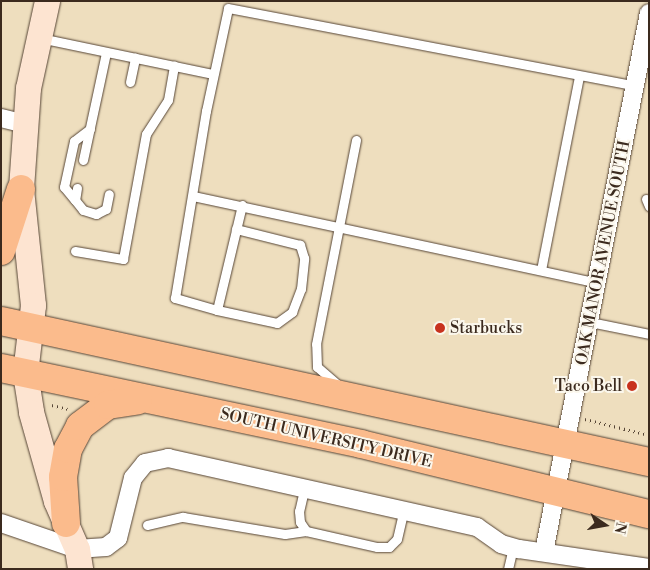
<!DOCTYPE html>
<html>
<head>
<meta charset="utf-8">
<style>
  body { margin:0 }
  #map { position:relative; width:650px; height:570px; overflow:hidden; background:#eedebe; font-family:"Libre Bodoni",serif }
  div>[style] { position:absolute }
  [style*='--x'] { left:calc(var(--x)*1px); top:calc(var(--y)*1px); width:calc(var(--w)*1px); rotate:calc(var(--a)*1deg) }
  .path>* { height:3px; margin-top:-1.5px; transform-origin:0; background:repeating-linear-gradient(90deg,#564536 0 1px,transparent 0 5px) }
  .roads { filter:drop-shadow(0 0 1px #564536) drop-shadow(0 0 1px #564536) }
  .lane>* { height:9px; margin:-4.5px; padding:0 4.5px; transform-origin:4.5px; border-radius:4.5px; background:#fff }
  .street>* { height:18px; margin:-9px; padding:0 9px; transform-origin:9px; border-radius:9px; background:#fff }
  .secondary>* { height:25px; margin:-12.5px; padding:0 12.5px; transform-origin:12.5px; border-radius:12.5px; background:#fde4d1 }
  .primary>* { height:28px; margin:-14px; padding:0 14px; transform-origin:14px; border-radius:14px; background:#fbbb8c }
  .dots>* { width:14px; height:14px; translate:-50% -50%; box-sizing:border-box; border:2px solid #fbf7ec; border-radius:50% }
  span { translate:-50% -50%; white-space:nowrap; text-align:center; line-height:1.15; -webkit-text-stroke:4px #fbf7ec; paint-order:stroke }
  .street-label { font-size:16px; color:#3b2a1e }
  .poi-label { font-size:16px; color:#3b2a1e }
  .left { translate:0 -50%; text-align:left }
  .right { translate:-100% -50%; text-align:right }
  .frame { position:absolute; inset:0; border:2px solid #3b2a1e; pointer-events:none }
  .north { position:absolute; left:580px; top:500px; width:50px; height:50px; -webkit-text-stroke:4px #fbf7ec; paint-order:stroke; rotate:102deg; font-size:14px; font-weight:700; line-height:20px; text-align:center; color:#3b2a1e }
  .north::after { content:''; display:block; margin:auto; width:18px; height:22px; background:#3b2a1e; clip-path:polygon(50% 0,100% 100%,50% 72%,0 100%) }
</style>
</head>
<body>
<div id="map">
  <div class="path">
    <div style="--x:52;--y:405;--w:16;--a:14"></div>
    <div style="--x:585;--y:419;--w:66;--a:14"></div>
  </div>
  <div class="roads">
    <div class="lane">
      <div style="--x:40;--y:38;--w:177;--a:11.8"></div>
      <div style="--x:130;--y:82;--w:25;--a:-78"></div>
      <div style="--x:83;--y:160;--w:109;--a:-77.9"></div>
      <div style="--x:77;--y:188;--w:12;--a:99"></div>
      <div style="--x:75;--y:200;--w:13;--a:51"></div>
      <div style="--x:83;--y:210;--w:14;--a:17"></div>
      <div style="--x:96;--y:214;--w:11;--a:-27"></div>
      <div style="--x:106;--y:209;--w:15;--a:-79"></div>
      <div style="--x:193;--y:196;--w:414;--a:12.1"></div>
      <div style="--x:646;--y:199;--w:8;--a:67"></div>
      <div style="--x:75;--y:200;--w:17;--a:-130"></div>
      <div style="--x:64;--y:187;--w:47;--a:-77.7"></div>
      <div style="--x:74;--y:141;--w:20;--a:-37"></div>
      <div style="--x:242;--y:205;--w:108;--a:103.4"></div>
      <div style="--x:217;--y:310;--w:44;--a:-164.1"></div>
      <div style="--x:175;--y:298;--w:190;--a:-80.6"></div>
      <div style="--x:206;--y:111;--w:105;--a:-77.9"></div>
      <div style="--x:228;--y:8;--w:414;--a:10.8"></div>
      <div style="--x:75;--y:251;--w:49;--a:9.5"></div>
      <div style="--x:123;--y:259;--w:127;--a:-79.6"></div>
      <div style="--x:146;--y:134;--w:40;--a:-57.1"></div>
      <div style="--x:168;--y:100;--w:35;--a:-80"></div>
      <div style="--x:541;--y:270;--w:197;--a:-78.9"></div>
      <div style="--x:217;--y:310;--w:61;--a:12.2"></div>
      <div style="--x:277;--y:323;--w:19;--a:-36"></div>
      <div style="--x:292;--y:312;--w:25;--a:-69"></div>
      <div style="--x:301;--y:289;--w:31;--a:-84"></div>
      <div style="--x:304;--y:258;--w:14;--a:-107"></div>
      <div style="--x:300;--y:245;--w:66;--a:-166"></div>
      <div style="--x:590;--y:322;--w:60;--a:11.5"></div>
      <div style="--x:338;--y:385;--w:28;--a:-139"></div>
      <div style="--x:317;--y:367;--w:23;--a:-92"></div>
      <div style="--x:316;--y:344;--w:208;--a:-78.9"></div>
      <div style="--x:304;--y:490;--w:22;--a:103"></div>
      <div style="--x:299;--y:511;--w:11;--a:85"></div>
      <div style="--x:300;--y:522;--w:11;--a:56"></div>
      <div style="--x:306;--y:531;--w:73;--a:12.7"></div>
      <div style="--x:377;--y:547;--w:12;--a:0"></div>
      <div style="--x:389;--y:547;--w:11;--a:-45"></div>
      <div style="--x:397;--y:539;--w:28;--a:-77"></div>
      <div style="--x:147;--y:525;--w:37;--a:-13"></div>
      <div style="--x:183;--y:517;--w:103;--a:9.5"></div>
      <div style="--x:285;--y:534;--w:21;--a:-8"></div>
      <div style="--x:508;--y:569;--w:23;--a:-77"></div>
    </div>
    <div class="street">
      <div style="--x:1;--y:118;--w:25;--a:14"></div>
      <div style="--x:1;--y:523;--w:80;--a:18.9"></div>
      <div style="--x:77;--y:549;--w:29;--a:-4"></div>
      <div style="--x:106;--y:547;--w:15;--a:-37"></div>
      <div style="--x:118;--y:538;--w:62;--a:-76"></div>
      <div style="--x:133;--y:478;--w:19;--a:-51"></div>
      <div style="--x:145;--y:463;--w:24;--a:-12"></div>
      <div style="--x:168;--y:458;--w:317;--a:12.6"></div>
      <div style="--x:477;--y:527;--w:29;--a:35"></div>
      <div style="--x:501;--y:544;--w:19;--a:16"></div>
      <div style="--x:519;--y:549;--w:131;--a:8.3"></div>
      <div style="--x:544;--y:552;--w:549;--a:-78.98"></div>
    </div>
    <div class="secondary">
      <div style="--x:47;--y:1;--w:89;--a:102.3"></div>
      <div style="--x:28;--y:88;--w:101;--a:94"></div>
      <div style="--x:21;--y:189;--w:117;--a:84.1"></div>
      <div style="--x:33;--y:305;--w:68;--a:96.7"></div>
      <div style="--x:25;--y:373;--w:39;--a:81"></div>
      <div style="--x:31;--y:412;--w:92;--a:74.3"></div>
      <div style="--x:56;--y:501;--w:52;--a:66.4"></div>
      <div style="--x:77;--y:549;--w:20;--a:81"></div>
    </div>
    <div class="primary">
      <div style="--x:1;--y:251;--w:65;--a:-72.1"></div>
      <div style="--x:1;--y:321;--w:663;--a:12.28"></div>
      <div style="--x:1;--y:368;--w:368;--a:11.9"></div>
      <div style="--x:361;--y:444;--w:296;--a:13.7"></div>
      <div style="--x:66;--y:523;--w:46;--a:-93.7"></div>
      <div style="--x:63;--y:477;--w:28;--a:-80"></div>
      <div style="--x:68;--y:449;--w:26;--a:-62"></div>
      <div style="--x:80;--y:426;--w:35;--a:-37"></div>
      <div style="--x:108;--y:405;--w:30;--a:-9"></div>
    </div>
  </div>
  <div class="dots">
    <div style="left:440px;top:328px;background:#c8321e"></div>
    <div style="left:632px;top:386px;background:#c8321e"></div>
  </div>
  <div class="street-label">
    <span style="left:603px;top:253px;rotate:-79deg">OAK MANOR AVENUE SOUTH</span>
    <span style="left:326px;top:438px;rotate:13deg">SOUTH UNIVERSITY DRIVE</span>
  </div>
  <div class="poi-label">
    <span class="left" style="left:450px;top:328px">Starbucks</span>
    <span class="right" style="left:622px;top:386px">Taco Bell</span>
  </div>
  <div class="frame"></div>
  <div class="north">N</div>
</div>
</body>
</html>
